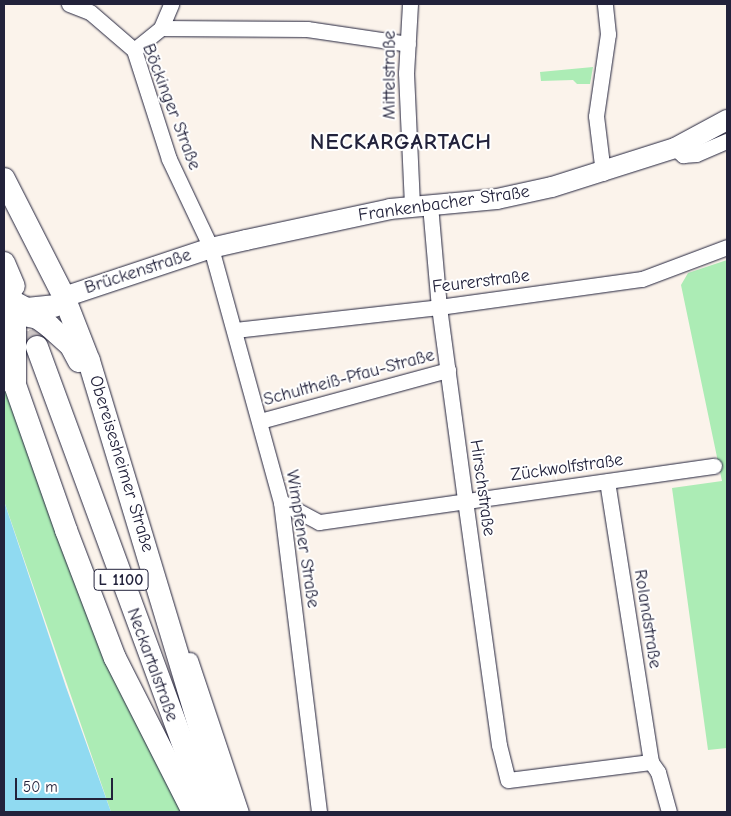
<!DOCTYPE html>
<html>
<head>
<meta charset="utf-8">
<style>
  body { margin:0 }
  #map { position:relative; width:731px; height:816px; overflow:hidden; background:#fbf3eb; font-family:"Comic Neue",sans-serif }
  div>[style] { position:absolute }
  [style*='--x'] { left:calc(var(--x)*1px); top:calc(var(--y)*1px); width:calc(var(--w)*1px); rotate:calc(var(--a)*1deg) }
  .green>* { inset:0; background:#acecb5 }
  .water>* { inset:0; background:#90daf1 }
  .primary-tunnel>* { height:22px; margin-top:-11px; transform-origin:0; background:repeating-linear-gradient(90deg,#d0c9c8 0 22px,transparent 0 33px) }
  .roads { filter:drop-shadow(0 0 1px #22223b) drop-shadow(0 0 1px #22223b) }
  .minor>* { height:15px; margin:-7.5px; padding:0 7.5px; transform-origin:7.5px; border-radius:7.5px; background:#fff }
  .secondary>* { height:20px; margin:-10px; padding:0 10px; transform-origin:10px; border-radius:10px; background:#fff }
  .primary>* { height:22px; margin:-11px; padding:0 11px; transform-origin:11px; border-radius:11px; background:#fff }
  span { translate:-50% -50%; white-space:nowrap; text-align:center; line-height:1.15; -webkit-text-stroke:4px #fff; paint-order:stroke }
  .shield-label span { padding:1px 4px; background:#fff; border:1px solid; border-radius:4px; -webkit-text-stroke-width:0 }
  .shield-label { font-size:16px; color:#22223b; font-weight:700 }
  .street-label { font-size:18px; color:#22223b }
  .district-label { font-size:22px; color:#22223b; font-weight:700; letter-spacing:1px }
  .frame { position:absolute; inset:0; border:5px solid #22223b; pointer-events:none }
  .scale { position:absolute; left:15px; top:778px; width:98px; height:22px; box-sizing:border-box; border:2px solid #22223b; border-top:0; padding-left:6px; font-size:15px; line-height:18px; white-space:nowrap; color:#22223b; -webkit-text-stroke:4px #fff; paint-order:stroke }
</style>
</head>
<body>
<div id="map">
  <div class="green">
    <div style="clip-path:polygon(593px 67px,590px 84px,577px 84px,573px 80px,541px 81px,540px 72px)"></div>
    <div style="clip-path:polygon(727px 260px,727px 748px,708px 750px,672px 488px,722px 481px,681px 285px,688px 273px)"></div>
    <div style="clip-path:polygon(4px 376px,181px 812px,111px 812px,4px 501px)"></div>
  </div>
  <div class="water">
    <div style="clip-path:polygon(4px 501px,66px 687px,111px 812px,4px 812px)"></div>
  </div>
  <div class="primary-tunnel">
    <div style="--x:19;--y:299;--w:51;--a:69.4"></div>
  </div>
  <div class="roads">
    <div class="minor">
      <div style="--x:69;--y:4;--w:22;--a:21"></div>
      <div style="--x:90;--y:12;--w:58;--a:40.8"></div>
      <div style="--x:134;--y:50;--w:114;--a:72.2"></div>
      <div style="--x:169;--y:159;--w:98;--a:64.7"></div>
      <div style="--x:211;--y:248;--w:263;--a:74.6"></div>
      <div style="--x:281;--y:502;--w:312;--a:83"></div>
      <div style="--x:410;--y:4;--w:69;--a:93.3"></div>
      <div style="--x:406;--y:73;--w:133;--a:87.4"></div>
      <div style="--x:161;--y:28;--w:146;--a:0.4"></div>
      <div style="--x:307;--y:29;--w:102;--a:8.4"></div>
      <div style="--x:134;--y:50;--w:35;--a:-39"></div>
      <div style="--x:161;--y:28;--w:26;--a:-67"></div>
      <div style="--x:675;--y:148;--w:11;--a:41"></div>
      <div style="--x:683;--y:155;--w:13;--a:-4"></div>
      <div style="--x:696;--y:154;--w:34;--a:-23"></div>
      <div style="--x:603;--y:173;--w:57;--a:-97"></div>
      <div style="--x:596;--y:116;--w:83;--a:-81.7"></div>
      <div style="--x:608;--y:34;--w:30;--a:-96"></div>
      <div style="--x:430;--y:205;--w:102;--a:85"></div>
      <div style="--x:439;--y:307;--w:195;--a:82.3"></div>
      <div style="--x:465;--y:500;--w:247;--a:82.1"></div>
      <div style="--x:499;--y:745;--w:36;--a:76"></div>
      <div style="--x:508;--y:780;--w:144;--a:-7.2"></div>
      <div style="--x:651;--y:762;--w:284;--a:-98.9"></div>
      <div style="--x:235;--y:330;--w:205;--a:-6.4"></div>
      <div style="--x:439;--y:307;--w:205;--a:-7.9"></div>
      <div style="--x:642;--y:279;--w:91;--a:-20.6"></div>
      <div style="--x:260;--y:421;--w:195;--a:-15.2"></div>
      <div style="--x:281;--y:502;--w:43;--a:27.8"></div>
      <div style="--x:319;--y:522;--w:399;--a:-8.1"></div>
      <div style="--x:190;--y:660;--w:160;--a:71.5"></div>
      <div style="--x:651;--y:762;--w:12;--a:55"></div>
      <div style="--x:658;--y:772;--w:41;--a:74.6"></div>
    </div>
    <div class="secondary">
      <div style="--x:64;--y:297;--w:155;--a:-18.4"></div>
      <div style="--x:211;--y:248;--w:36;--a:-13"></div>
      <div style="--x:246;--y:240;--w:147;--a:-12.1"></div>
      <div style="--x:390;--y:209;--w:107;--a:-5.3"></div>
      <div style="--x:497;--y:199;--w:56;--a:-12.3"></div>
      <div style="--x:552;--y:187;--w:129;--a:-17.6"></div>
      <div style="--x:675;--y:148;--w:59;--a:-28.3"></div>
    </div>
    <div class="primary">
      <div style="--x:4;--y:179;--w:132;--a:63"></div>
      <div style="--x:64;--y:297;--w:69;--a:68.7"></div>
      <div style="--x:89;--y:361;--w:471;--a:73.2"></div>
      <div style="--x:4;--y:263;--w:25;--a:67"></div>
      <div style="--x:4;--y:297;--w:26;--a:28"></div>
      <div style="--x:27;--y:309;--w:27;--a:-6"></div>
      <div style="--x:15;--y:313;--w:24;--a:12"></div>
      <div style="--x:38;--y:318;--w:14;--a:36"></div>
      <div style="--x:49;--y:326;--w:30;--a:42"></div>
      <div style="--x:71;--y:346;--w:17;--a:62"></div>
      <div style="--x:15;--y:313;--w:72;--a:90"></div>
      <div style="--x:37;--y:347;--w:495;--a:69.8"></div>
      <div style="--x:4;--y:372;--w:17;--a:50"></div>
      <div style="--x:15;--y:385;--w:154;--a:70.6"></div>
      <div style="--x:66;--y:530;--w:137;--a:69.1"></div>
      <div style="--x:115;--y:658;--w:173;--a:63.1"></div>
    </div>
  </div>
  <div class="shield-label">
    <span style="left:121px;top:580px">L 1100</span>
  </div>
  <div class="street-label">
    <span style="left:390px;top:75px;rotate:-90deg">Mittelstraße</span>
    <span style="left:171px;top:107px;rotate:69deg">Böckinger Straße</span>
    <span style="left:444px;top:204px;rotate:-8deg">Frankenbacher Straße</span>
    <span style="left:138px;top:272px;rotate:-18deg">Brückenstraße</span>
    <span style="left:481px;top:282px;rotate:-7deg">Feurerstraße</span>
    <span style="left:349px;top:378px;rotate:-15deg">Schultheiß-Pfau-Straße</span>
    <span style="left:121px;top:464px;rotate:73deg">Obereisesheimer Straße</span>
    <span style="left:567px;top:468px;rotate:-8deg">Zückwolfstraße</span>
    <span style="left:482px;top:488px;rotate:82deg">Hirschstraße</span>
    <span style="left:302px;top:539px;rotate:81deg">Wimpfener Straße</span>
    <span style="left:647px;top:619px;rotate:81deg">Rolandstraße</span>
    <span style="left:152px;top:665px;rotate:70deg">Neckartalstraße</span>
  </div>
  <div class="district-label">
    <span style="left:401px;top:143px">NECKARGARTACH</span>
  </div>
  <div class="frame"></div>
  <div class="scale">50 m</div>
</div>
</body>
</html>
